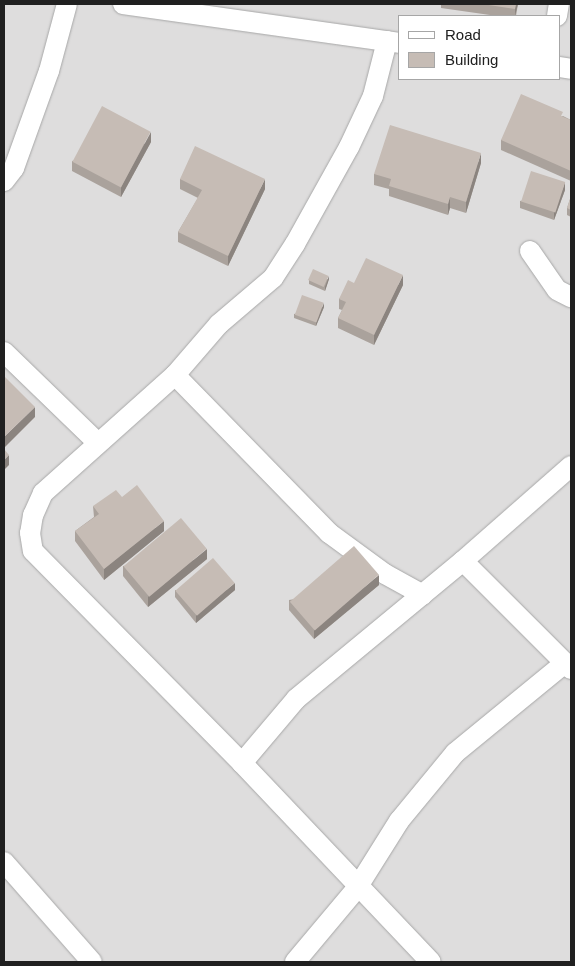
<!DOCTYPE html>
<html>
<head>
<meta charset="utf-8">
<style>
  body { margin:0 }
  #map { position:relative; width:575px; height:966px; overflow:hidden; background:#f1ede6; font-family:Helvetica,sans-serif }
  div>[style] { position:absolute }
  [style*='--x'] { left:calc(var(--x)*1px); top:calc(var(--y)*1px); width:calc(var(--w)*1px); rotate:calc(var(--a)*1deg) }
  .residential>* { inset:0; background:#dedddd }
  .roads { filter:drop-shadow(0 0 1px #a7a7a7) drop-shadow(0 0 1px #a7a7a7) }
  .street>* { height:20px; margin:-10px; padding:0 10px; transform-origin:10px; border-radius:10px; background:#fff }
  .wall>* { inset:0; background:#aaa29c }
  .shaded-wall>* { inset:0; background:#8b847f }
  .building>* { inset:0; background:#c6bcb5; transform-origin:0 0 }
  span { translate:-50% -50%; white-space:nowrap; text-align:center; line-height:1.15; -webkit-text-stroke:5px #fff; paint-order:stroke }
  .frame { position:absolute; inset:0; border:5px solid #202020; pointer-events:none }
  .legend { position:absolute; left:398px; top:15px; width:162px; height:65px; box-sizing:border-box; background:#fff; border:1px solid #a6a6a6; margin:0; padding:6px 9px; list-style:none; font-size:15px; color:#202020 }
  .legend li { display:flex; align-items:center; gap:10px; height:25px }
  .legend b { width:25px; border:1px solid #a6a6a6 }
</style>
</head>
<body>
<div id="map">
  <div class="residential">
    <div style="clip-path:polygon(evenodd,4px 4px,571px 4px,571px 962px,4px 962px,4px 4px,399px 16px,559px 16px,559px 79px,399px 79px,399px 16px)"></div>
  </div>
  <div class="roads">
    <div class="street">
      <div style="--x:123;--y:4;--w:279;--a:8"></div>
      <div style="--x:557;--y:16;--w:12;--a:-81"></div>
      <div style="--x:387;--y:41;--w:57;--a:104.3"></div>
      <div style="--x:373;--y:96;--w:56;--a:115.2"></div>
      <div style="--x:349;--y:147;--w:111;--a:119.1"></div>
      <div style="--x:295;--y:244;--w:40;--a:122.9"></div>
      <div style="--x:273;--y:278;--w:71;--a:139.6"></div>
      <div style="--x:219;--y:324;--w:67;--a:130.8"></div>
      <div style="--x:175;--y:375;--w:177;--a:138.2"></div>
      <div style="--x:43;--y:493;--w:24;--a:114"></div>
      <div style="--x:33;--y:515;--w:18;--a:99"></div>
      <div style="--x:30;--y:533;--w:18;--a:81"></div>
      <div style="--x:33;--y:551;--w:298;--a:45.4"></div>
      <div style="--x:242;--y:763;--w:274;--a:46.5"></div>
      <div style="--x:559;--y:67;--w:12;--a:9"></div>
      <div style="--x:4;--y:181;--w:16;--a:-52"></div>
      <div style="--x:14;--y:168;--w:103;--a:-70.2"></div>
      <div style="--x:49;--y:71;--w:69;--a:-75"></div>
      <div style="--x:530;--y:251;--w:47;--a:55.3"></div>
      <div style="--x:557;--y:290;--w:16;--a:27"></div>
      <div style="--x:4;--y:352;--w:131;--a:44.1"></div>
      <div style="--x:175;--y:375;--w:221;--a:45.7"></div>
      <div style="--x:329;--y:533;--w:69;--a:36.2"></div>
      <div style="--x:385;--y:574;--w:43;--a:28.9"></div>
      <div style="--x:463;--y:561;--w:153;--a:45"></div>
      <div style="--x:242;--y:763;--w:84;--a:-49.8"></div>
      <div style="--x:296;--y:699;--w:217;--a:-39.6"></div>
      <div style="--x:463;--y:561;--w:144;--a:-41.3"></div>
      <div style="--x:4;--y:862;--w:133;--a:48.7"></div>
      <div style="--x:295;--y:962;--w:97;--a:-50"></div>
      <div style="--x:357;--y:888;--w:79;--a:-57.9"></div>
      <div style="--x:399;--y:821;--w:88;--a:-50.5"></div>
      <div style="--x:455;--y:753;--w:142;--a:-39.3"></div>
    </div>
  </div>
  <div class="wall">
    <div style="clip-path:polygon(441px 4px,518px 4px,516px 16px,497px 16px,441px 8px)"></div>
    <div style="clip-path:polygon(563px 116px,571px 120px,571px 181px,501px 150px,501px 140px)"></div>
    <div style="clip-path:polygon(151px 142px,121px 197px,72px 171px,72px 161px)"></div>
    <div style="clip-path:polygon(481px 163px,466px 213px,450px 208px,448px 215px,389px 196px,389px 189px,374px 185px,374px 174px)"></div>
    <div style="clip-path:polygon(180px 179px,265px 189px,228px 266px,178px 242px,178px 232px,198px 198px,180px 189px)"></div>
    <div style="clip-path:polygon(565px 190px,554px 220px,520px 208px,520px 201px)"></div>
    <div style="clip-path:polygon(571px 196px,571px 217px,567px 215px,567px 208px)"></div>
    <div style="clip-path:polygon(329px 279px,325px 291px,309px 284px,309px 280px)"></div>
    <div style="clip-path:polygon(354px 283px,403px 285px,374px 345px,338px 328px,338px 318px,342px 310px,339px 309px,339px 299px)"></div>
    <div style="clip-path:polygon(324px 307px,316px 326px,294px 318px,294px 314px)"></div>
    <div style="clip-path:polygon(93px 506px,164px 531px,104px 580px,75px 541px,75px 531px,94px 517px)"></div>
    <div style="clip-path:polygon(207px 559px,148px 607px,123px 576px,123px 566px)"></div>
    <div style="clip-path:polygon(379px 585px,314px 639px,289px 610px,289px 600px)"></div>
    <div style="clip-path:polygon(175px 590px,235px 590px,196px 623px,175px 597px)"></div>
  </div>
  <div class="shaded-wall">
    <div style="clip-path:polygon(516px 4px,518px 4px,515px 16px,515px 9px)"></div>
    <div style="clip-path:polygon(151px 132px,151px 142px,121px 197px,121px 187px)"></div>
    <div style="clip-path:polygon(481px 153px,481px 163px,466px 213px,466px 202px)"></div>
    <div style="clip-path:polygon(265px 179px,265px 189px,228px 266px,228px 256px)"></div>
    <div style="clip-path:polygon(565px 182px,565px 190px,554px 220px,554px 213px)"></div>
    <div style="clip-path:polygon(450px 197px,450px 208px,448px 215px,448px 204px)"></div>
    <div style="clip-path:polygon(403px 275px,403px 285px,374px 345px,374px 335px)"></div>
    <div style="clip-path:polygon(329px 276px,329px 279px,325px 291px,325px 287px)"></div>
    <div style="clip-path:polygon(324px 303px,324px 307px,316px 326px,316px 322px)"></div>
    <div style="clip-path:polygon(35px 407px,35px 417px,4px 448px,4px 437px)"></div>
    <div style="clip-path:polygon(9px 455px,9px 465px,4px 470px,4px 460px)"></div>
    <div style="clip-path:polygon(164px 521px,164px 531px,104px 580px,104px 569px)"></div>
    <div style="clip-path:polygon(207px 549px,207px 559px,148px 607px,148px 597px)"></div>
    <div style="clip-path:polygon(379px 575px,379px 585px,314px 639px,314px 629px)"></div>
    <div style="clip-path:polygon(235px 583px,235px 590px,196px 623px,196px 615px)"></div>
  </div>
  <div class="building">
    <div style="clip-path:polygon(482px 4px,516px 4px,515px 9px)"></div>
    <div style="clip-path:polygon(521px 94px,563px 112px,561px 116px,571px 120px,571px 171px,501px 140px)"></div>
    <div style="left:102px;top:106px;width:55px;height:63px;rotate:28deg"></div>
    <div style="clip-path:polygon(390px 125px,481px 153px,466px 202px,450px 197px,448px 204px,389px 186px,391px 179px,374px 174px)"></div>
    <div style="clip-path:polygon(195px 146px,265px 179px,228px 256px,178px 232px,202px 190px,180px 179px)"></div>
    <div style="left:531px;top:171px;width:36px;height:32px;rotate:18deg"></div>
    <div style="clip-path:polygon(571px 196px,571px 210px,567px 208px)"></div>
    <div style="clip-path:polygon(366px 258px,403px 275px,374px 335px,338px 318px,346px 302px,339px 299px,348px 280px,354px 283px)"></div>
    <div style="left:313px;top:269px;width:17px;height:12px;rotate:24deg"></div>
    <div style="left:302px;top:295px;width:23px;height:21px;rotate:20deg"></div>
    <div style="clip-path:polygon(5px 377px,35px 407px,4px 437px,4px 378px)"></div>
    <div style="clip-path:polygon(4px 449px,9px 455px,4px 460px)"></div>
    <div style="clip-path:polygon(137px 485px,164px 521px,104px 569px,75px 531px,99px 514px,93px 506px,116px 490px,122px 497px)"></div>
    <div style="left:181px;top:518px;width:40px;height:75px;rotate:50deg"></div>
    <div style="left:354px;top:546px;width:38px;height:85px;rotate:49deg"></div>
    <div style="left:213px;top:558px;width:33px;height:50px;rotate:49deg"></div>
  </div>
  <div class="frame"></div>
  <ul class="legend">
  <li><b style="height:6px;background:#fff"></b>Road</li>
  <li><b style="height:14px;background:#c6bcb5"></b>Building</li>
  </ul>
</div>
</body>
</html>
